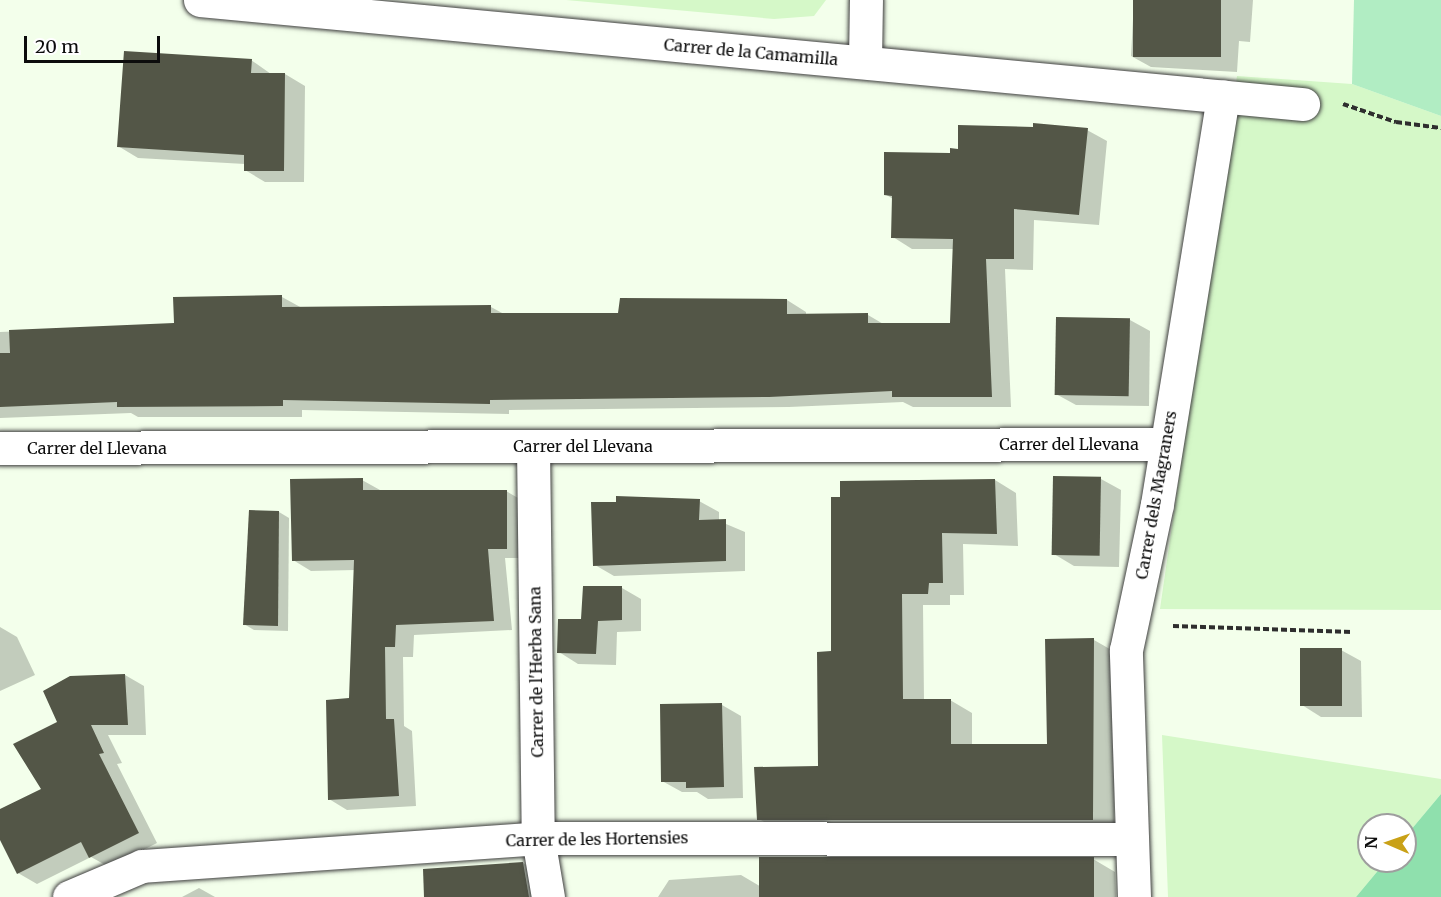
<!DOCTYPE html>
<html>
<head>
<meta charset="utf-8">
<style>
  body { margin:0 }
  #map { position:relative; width:1441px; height:897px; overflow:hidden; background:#f3ffeb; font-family:Merriweather,serif }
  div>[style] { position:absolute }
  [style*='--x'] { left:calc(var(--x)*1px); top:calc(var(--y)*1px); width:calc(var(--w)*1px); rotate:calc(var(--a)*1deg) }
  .farmland>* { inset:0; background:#d5f8c8 }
  .green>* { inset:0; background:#b1edc3 }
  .forest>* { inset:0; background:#8fe0ad }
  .shadow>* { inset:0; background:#0003 }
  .building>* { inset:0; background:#535647; transform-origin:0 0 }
  .path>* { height:4px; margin-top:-2px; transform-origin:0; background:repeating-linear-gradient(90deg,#2e2e2e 0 6px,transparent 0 9px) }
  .roads { filter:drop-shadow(0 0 2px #3f3f3f) drop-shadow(0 0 2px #3f3f3f) }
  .minor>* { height:33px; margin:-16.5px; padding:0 16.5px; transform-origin:16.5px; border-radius:16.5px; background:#fff }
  span { translate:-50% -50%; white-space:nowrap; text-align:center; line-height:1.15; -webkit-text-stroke:6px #fff; paint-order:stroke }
  .street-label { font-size:16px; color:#0c0c0c }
  .north { position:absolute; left:1357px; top:813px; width:60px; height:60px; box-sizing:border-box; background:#fff; border:2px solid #9e9e9e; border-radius:50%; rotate:272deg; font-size:16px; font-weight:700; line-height:24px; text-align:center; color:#0c0c0c }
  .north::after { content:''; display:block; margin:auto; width:21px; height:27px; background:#c9a117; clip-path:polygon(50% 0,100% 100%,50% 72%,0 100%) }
  .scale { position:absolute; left:24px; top:36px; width:136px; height:27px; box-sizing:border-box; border:3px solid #0c0c0c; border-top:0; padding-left:8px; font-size:18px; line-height:21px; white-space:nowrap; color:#0c0c0c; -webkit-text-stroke:4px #fff; paint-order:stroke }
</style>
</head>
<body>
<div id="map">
  <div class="farmland">
    <div style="clip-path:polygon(566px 0,826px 0,814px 16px,774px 19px)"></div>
    <div style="clip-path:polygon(1237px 76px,1352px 84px,1441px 116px,1441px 610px,1160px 609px)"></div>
    <div style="clip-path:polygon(1162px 735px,1441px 779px,1441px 794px,1405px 837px,1405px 825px,1369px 825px,1369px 861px,1386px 861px,1356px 897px,1168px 897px)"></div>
  </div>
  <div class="green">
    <div style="clip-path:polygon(1354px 0,1441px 0,1441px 116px,1352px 84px)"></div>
  </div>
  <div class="forest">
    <div style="clip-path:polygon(1441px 794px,1441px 897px,1356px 897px,1386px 861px,1405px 861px,1405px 837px)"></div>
  </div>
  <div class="shadow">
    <div style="clip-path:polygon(1134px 0,1253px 0,1250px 42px,1239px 41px,1237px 72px,1151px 67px,1131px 56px)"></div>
    <div style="clip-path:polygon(251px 60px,271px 74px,285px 74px,305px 86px,304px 182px,265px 182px,245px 170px,245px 164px,138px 158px,118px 146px)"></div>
    <div style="clip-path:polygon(1087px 130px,1107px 141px,1099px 225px,1034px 220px,1033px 270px,1005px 269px,1011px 407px,913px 407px,903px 402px,789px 407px,509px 410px,509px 414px,302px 410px,302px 417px,138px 417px,131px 413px,0 418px,0 332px,175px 325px,282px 297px,302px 308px,491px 307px,504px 314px,620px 314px,787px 300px,806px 312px,806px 316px,868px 315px,885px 325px,951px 325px,954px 249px,912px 249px,893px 237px,893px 199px,885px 194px,960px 150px)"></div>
    <div style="clip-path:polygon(1057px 319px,1130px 320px,1150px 331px,1149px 406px,1076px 405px,1056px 394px)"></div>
    <div style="clip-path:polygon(1101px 479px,1121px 490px,1119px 567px,1074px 566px,1054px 554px)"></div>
    <div style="clip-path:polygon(362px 480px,380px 490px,506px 491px,525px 502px,525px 558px,505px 558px,512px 630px,414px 635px,413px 657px,403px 657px,404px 726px,412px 731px,416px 806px,347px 810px,329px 799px,350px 700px,355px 570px,311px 571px,293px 560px)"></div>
    <div style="clip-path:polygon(995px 480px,1016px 493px,1018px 546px,963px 544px,964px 595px,950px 595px,950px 605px,923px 605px,924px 700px,950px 700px,972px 713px,972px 746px,1048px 745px,1094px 640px,1115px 652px,1114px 832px,780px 831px,759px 819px,819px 768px,833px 653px,832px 498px)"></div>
    <div style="clip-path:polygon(699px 501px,719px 512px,719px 521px,745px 532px,745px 571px,614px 576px,595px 565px)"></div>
    <div style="clip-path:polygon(279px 512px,289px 518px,288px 631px,254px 630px,244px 624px)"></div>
    <div style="clip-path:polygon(622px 588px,641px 599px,641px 631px,617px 632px,616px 665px,578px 664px,559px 652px,583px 620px)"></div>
    <div style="clip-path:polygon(0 627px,17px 637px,35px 675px,0 691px)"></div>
    <div style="clip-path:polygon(1341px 650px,1361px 661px,1362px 717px,1321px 717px,1302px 705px)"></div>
    <div style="clip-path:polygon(125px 675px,144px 686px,146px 735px,108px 735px,122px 763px,117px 764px,157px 843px,109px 867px,91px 857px,37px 884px,18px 873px,0 837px,0 811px,43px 790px,58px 722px)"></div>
    <div style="clip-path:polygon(722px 705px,741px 716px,743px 798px,708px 799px,697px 792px,682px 792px,662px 781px)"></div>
    <div style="clip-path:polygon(1093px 859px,1115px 872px,1116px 897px,658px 897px,669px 880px,741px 875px,763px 888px)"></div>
    <div style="clip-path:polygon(523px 863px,542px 875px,546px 897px,492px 897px)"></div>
    <div style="clip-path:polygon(199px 888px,215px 897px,182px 897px)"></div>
  </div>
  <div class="building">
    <div style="left:1133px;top:0;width:88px;height:57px"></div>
    <div style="clip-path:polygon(124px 51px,252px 59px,251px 73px,285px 73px,284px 171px,244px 171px,244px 155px,117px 147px)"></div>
    <div style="clip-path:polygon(1033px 123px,1088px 128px,1079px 215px,1014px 209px,1014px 259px,986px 259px,992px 397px,892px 397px,892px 391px,769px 397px,490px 400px,490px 404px,283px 400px,283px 406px,117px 407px,117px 402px,0 407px,0 353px,10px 353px,9px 330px,174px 323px,173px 297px,282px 295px,282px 307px,491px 305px,491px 313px,618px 313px,620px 298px,787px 299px,787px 314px,868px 313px,868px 323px,950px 323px,953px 239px,891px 238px,892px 196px,884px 195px,884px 152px,950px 153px,950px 148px,958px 149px,958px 125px,1033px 127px)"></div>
    <div style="left:1056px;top:317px;width:74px;height:78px;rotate:1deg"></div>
    <div style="left:1053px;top:476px;width:48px;height:79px;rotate:1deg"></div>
    <div style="clip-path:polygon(363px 478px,363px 490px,507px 490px,507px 549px,488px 549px,494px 621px,396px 625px,395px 647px,385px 647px,386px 719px,394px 719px,399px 796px,328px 800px,326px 700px,349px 698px,354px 560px,292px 561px,290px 479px)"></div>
    <div style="clip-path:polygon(995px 479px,997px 534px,942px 533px,943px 583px,929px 583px,928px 594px,902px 594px,903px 699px,951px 699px,951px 744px,1047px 744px,1045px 639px,1094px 638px,1093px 820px,757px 820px,754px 767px,818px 766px,817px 652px,831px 651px,831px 497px,840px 497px,840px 481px)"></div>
    <div style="clip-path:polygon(616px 496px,700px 499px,699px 520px,726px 519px,726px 561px,593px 566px,591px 502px,616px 502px)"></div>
    <div style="clip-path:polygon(249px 510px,279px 511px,278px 626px,243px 625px)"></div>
    <div style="clip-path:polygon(583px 586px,622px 586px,622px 620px,598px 621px,596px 654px,557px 653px,558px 619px,581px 619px)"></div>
    <div style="left:1300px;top:648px;width:42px;height:58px"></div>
    <div style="clip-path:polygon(125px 674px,128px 725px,91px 725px,104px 753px,99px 754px,139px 833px,89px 858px,81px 842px,17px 874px,0 840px,0 809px,41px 789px,13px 744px,57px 722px,43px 691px,70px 676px)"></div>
    <div style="clip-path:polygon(722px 703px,724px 787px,686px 788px,686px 782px,661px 782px,660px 704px)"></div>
    <div style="left:759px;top:857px;width:335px;height:40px"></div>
    <div style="clip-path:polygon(523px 862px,529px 897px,424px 897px,423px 869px)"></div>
  </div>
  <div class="path">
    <div style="--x:1343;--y:104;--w:56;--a:18.8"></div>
    <div style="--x:1396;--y:122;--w:45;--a:7.6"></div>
    <div style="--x:1173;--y:626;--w:179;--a:1.9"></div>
  </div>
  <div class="roads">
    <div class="minor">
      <div style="--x:200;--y:0;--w:1108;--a:5.39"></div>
      <div style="--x:865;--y:62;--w:62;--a:-89.1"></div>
      <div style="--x:533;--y:446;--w:392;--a:89.3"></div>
      <div style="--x:538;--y:838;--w:60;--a:80.4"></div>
      <div style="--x:0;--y:448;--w:1166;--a:-0.2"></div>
      <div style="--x:69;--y:897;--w:79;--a:-23"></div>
      <div style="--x:142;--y:866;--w:397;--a:-4"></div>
      <div style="--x:538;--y:838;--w:594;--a:0.1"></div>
      <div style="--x:1134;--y:897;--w:247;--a:-91.9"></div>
      <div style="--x:1126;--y:650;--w:149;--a:-78"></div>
      <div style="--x:1157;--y:504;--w:413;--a:-80.8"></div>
    </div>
  </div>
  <div class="street-label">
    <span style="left:751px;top:52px;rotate:5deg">Carrer de la Camamilla</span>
    <span style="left:1069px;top:444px">Carrer del Llevana</span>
    <span style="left:583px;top:446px">Carrer del Llevana</span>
    <span style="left:97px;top:448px">Carrer del Llevana</span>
    <span style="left:1156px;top:495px;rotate:-80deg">Carrer dels Magraners</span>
    <span style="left:536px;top:672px;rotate:-91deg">Carrer de l'Herba Sana</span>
    <span style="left:597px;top:839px;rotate:-1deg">Carrer de les Hortensies</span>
  </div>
  <div class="north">N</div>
  <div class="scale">20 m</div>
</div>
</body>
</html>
